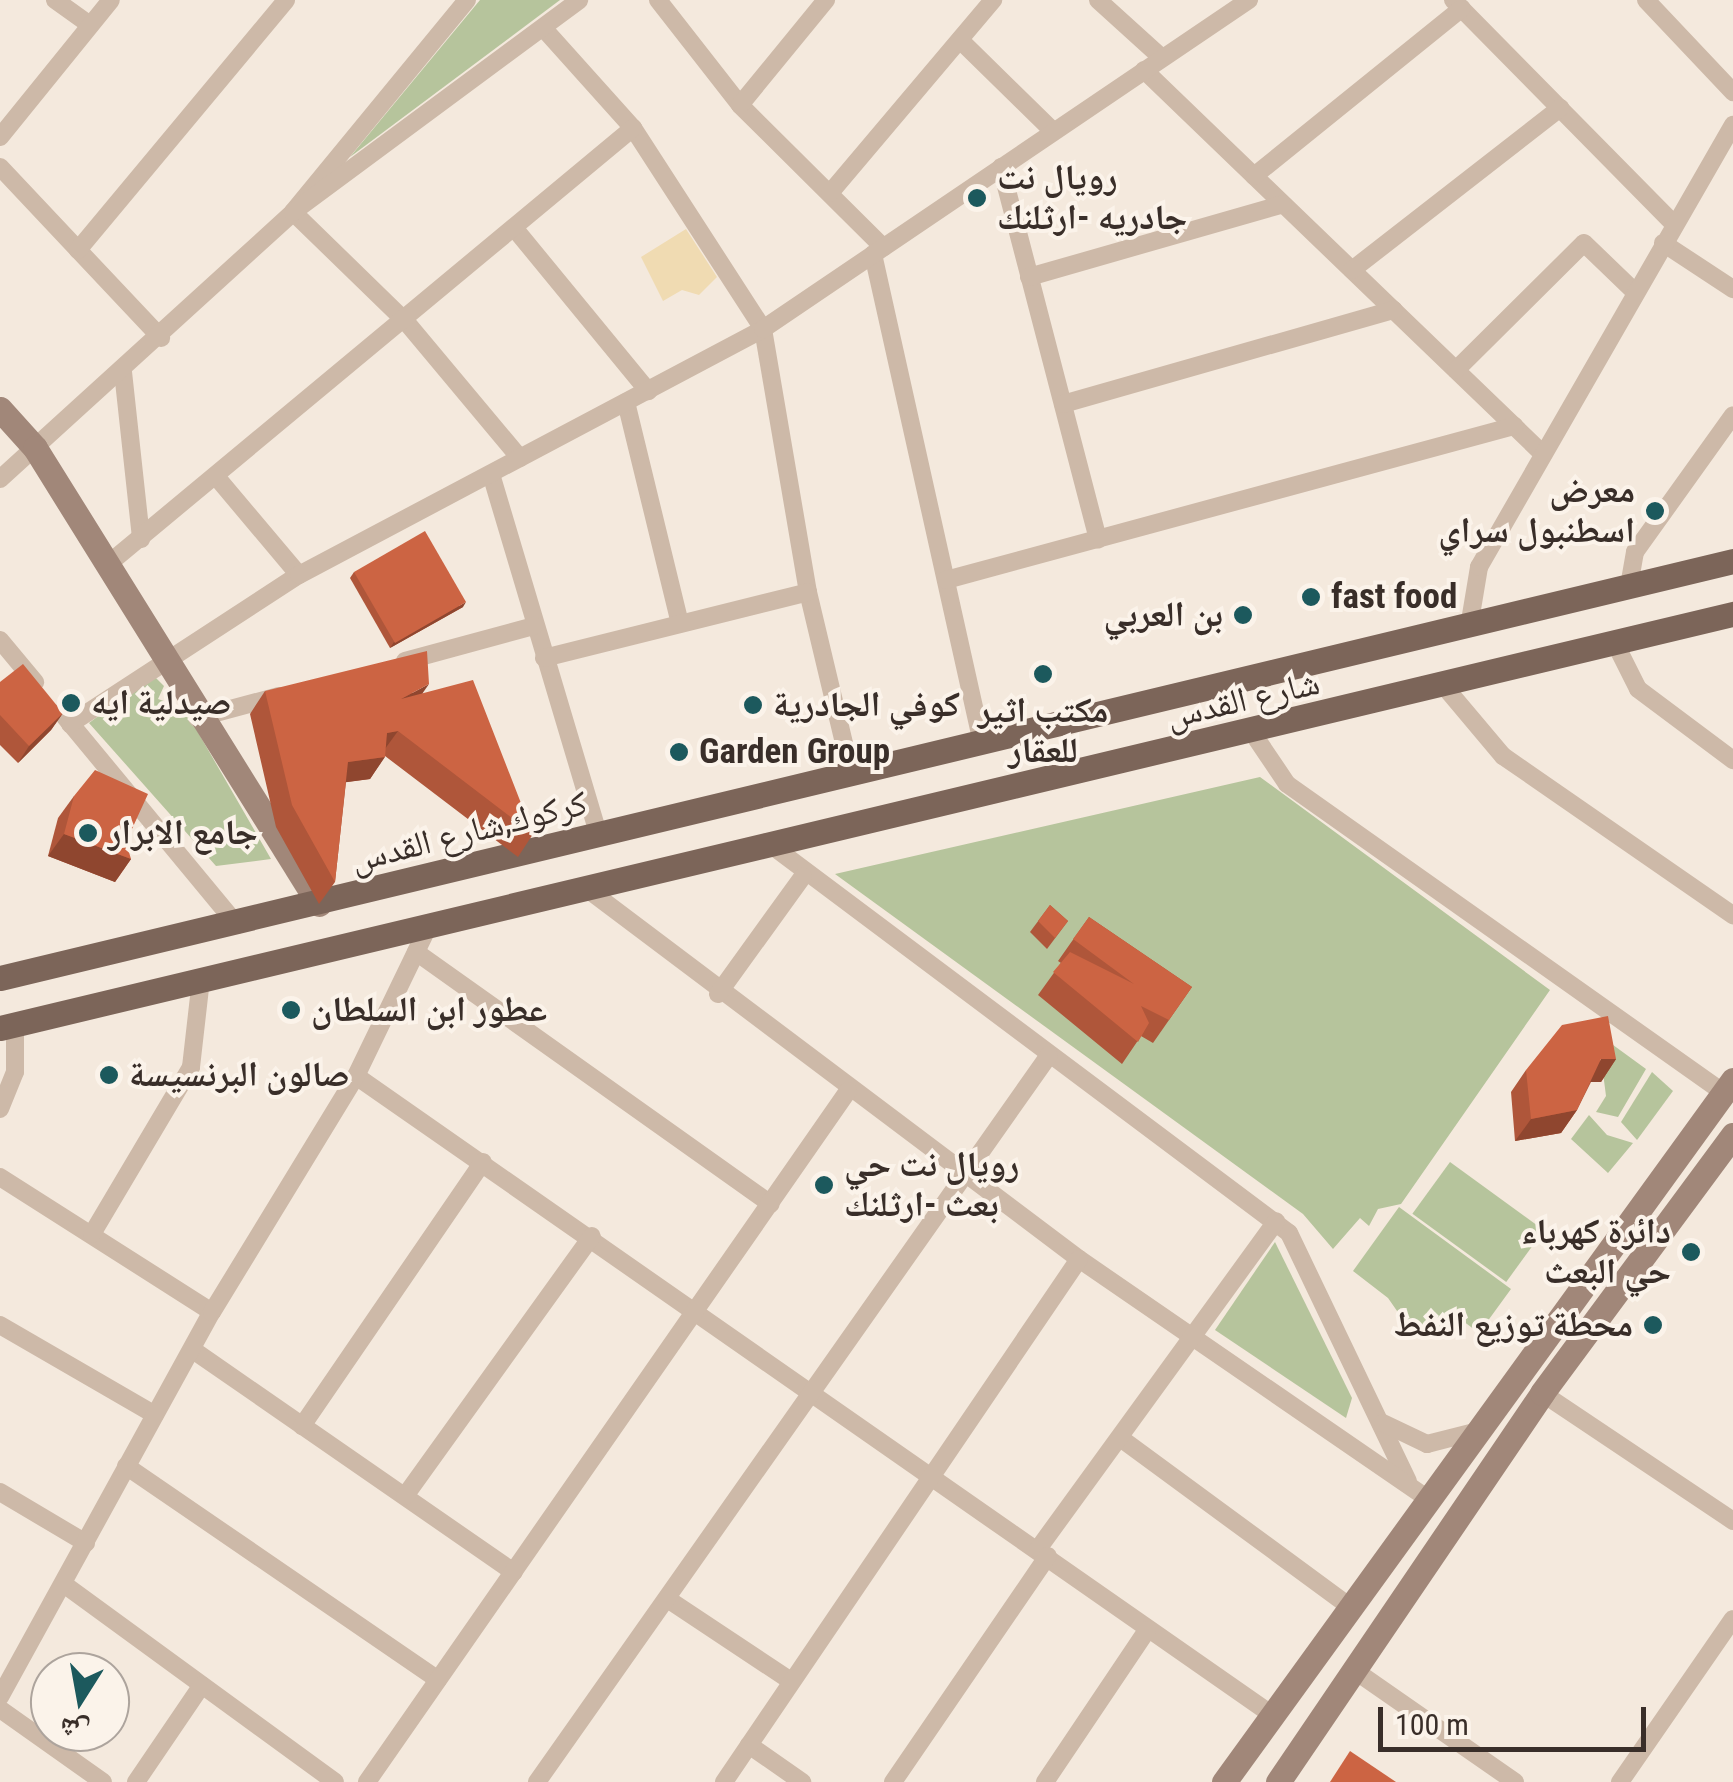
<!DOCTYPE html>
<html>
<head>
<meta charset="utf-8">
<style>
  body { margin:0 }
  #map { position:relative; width:1733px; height:1782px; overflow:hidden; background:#f4e9dd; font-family:"Roboto Condensed","Noto Naskh Arabic",sans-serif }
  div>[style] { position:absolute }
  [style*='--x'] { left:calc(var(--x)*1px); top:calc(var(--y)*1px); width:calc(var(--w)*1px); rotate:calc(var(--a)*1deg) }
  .green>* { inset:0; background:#b6c49c; transform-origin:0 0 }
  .sand>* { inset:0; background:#f0dbb2 }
  .street>* { height:18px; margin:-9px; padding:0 9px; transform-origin:9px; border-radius:9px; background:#cdb9a8 }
  .secondary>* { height:25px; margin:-12.5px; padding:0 12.5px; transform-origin:12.5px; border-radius:12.5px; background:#a18779 }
  .primary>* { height:25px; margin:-12.5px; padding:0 12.5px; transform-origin:12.5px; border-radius:12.5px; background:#7c6559 }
  .wall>* { inset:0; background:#af563a }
  .shaded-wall>* { inset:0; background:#8f462f }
  .building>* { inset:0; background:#cc6443; transform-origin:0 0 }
  .dots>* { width:28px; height:28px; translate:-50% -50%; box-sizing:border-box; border:5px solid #fbf3ea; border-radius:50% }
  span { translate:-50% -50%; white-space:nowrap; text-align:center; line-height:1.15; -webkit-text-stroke:8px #fbf3ea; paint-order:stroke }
  .poi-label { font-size:35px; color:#392e29; font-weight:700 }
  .left { translate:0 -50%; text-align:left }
  .right { translate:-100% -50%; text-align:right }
  .street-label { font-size:35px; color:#392e29 }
  .north { position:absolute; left:30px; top:1652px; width:100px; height:100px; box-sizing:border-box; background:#fbf3ea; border:2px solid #ada49d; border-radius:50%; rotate:191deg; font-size:28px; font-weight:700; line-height:40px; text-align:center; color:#392e29 }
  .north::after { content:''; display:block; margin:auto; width:35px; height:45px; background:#1c595d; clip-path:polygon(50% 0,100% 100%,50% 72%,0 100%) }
  .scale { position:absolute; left:1378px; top:1707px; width:268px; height:45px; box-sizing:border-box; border:5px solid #392e29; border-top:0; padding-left:12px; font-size:30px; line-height:35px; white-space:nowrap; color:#392e29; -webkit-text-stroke:8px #fbf3ea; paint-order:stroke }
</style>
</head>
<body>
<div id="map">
  <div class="green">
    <div style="clip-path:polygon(480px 0,560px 0,350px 157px)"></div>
    <div style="clip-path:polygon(153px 675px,164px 686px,158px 699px,184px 708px,271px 859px,216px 866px,89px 723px)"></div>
    <div style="clip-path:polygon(1260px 777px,1550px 990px,1401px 1204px,1378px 1209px,1369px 1226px,1360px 1218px,1333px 1249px,1303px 1214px,835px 874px)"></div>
    <div style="clip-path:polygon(1598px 1034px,1646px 1069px,1618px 1117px,1596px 1112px,1606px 1096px)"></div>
    <div style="clip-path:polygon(1652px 1072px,1673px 1091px,1637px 1140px,1621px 1122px)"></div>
    <div style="clip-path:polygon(1589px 1115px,1607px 1135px,1633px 1143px,1608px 1173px,1571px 1139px)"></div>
    <div style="left:1450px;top:1162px;width:116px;height:64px;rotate:36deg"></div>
    <div style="clip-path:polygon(1399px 1207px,1511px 1289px,1479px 1333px,1459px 1318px,1444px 1338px,1411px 1331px,1388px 1298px,1353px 1271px)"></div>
    <div style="clip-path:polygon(1275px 1242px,1352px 1398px,1346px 1418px,1215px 1330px)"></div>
  </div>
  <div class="sand">
    <div style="clip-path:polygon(686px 229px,717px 277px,699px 295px,682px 290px,663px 301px,641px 257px)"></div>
  </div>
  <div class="street">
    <div style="--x:55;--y:0;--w:43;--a:35.5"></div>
    <div style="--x:467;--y:0;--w:274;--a:129.4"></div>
    <div style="--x:293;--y:212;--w:159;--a:44.2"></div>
    <div style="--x:407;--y:323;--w:176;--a:50.1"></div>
    <div style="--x:658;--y:0;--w:133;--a:52"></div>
    <div style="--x:740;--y:105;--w:202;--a:44.8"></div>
    <div style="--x:1098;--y:0;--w:86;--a:42.2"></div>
    <div style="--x:1453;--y:0;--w:313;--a:45.4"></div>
    <div style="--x:1646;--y:0;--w:127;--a:46.6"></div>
    <div style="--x:545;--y:30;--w:132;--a:48.1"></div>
    <div style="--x:633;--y:128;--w:239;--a:57.1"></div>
    <div style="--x:763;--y:329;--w:267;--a:80.3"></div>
    <div style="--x:808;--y:592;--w:189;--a:76.6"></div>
    <div style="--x:960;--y:40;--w:130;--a:44.4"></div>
    <div style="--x:1144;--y:70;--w:554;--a:43.9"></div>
    <div style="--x:740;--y:105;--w:136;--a:-50.7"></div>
    <div style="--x:0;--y:137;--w:176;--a:-51"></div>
    <div style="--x:0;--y:167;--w:235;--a:46.7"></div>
    <div style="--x:1001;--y:167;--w:385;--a:75.4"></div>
    <div style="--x:1254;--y:176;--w:267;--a:-38.9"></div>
    <div style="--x:830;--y:193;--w:253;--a:-49.8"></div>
    <div style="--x:515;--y:229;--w:210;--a:50.6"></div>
    <div style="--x:1663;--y:243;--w:84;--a:33.3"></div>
    <div style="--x:78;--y:250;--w:325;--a:-50.2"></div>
    <div style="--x:873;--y:254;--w:501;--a:77.43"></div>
    <div style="--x:1352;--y:270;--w:264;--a:-37.9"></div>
    <div style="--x:1029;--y:277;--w:264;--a:-16"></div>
    <div style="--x:1456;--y:370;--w:180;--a:-44.8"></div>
    <div style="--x:1584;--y:243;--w:71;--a:43.9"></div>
    <div style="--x:123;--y:372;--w:168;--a:83.8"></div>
    <div style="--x:626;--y:402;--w:228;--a:76.3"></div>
    <div style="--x:1063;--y:404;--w:344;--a:-15.9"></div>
    <div style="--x:491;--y:474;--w:379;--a:73.4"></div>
    <div style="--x:0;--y:479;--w:396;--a:-42.3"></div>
    <div style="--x:293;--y:212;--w:356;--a:-36.5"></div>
    <div style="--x:219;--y:480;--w:124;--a:49.9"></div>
    <div style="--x:107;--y:565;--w:684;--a:-39.72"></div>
    <div style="--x:946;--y:580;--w:589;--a:-15.17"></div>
    <div style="--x:1629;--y:586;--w:35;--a:-80"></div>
    <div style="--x:1635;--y:552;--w:168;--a:-54.4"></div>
    <div style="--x:1469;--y:627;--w:61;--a:-80.5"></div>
    <div style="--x:1479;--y:567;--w:510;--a:-60.12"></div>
    <div style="--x:0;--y:640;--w:55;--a:50.2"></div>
    <div style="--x:1616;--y:645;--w:49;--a:63.4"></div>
    <div style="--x:1638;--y:689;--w:119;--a:36.8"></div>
    <div style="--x:544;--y:658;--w:272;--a:-14"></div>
    <div style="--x:405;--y:661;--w:134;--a:-15.2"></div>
    <div style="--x:1444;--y:686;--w:92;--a:49.9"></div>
    <div style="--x:1503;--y:756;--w:280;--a:34.7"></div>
    <div style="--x:65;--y:717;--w:270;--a:50.4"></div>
    <div style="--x:197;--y:718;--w:85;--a:-15"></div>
    <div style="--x:70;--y:724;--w:273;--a:-33.1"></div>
    <div style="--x:299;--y:575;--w:525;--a:-27.93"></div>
    <div style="--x:763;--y:329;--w:587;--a:-34.1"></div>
    <div style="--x:1254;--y:735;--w:59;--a:56"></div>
    <div style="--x:1287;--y:784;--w:535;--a:35.26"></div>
    <div style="--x:767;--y:842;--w:652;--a:36.83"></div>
    <div style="--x:1289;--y:1233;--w:275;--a:64.4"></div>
    <div style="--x:586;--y:888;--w:617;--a:36.96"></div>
    <div style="--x:1079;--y:1259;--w:427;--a:34.5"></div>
    <div style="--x:416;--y:952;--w:435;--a:35.4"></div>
    <div style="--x:718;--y:994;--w:145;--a:-54.2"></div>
    <div style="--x:356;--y:1076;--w:1115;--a:34.89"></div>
    <div style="--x:0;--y:1109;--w:40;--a:-68"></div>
    <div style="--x:15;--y:1072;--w:48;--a:-90"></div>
    <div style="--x:0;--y:1177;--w:251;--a:32.5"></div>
    <div style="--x:92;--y:1234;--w:194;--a:-59.3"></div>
    <div style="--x:191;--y:1067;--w:89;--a:-83.5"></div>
    <div style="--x:0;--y:1325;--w:179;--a:30.1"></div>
    <div style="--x:193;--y:1350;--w:390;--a:34.7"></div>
    <div style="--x:1542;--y:1393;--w:230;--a:33.8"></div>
    <div style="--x:1383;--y:1423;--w:49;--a:25.5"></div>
    <div style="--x:1427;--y:1444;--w:49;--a:-14.3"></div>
    <div style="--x:302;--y:1426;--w:320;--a:-55.6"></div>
    <div style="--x:1123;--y:1440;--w:279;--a:36.3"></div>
    <div style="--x:126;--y:1466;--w:378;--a:34.4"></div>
    <div style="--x:0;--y:1492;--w:100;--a:30.7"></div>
    <div style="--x:405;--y:1496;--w:320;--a:-54.3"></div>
    <div style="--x:1038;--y:1549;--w:405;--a:-54"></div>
    <div style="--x:65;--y:1585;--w:334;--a:36.1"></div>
    <div style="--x:669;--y:1600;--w:146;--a:33.6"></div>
    <div style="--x:1354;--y:1670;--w:196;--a:34.8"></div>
    <div style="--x:0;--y:1697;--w:440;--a:-61.2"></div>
    <div style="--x:212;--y:1312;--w:276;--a:-58.6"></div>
    <div style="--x:356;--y:1076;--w:168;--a:-64.2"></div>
    <div style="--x:0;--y:1709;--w:126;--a:35.3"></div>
    <div style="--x:749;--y:1745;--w:65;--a:34.9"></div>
    <div style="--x:136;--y:1782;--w:117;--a:-55.8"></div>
    <div style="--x:367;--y:1782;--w:842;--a:-55.16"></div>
    <div style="--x:537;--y:1782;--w:889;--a:-54.84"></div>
    <div style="--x:724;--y:1782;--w:632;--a:-55.83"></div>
    <div style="--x:893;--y:1782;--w:274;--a:-55.6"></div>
    <div style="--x:1045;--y:1782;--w:183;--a:-56.1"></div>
    <div style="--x:1620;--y:1782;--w:198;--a:-55.3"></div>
  </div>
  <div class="secondary">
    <div style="--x:0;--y:409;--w:52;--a:48.1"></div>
    <div style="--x:35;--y:448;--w:537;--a:58.09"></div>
    <div style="--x:1224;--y:1782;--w:867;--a:-54.06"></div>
    <div style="--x:1278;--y:1782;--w:470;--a:-55.8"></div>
    <div style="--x:1542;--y:1393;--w:321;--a:-53.5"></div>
  </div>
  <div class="primary">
    <div style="--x:0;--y:978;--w:1782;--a:-13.53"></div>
    <div style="--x:0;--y:1028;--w:1782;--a:-13.44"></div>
  </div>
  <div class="wall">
    <div style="clip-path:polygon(354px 572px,463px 607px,390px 648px,350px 578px)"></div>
    <div style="clip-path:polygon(0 682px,63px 713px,51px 730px,18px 763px,0 745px)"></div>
    <div style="clip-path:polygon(265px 691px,422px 693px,533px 834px,518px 857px,385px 756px,370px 779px,346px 782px,335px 882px,319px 904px,276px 827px,250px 714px)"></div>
    <div style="clip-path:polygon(74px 796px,131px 859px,115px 882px,48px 856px,58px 818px)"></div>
    <div style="clip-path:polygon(1050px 905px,1068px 921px,1047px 949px,1030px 932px)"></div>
    <div style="clip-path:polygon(1089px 917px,1192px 987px,1153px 1043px,1141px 1036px,1122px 1064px,1038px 995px,1061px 963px,1058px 961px)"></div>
    <div style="clip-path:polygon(1616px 1059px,1601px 1082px,1591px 1082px,1577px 1110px,1561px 1133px,1515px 1141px,1511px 1092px,1526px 1070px)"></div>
  </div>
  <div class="shaded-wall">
    <div style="clip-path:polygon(466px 602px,463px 607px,390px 648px,394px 642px)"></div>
    <div style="clip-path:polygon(429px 684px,413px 707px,401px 699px)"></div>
    <div style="clip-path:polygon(63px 713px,51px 730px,18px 763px,29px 746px)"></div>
    <div style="clip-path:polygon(398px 731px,382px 753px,387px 733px)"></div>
    <div style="clip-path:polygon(385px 757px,370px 779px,333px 784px,348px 762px)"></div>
    <div style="clip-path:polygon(64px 834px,131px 859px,115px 882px,48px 856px)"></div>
    <div style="clip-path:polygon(1601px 1059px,1616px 1059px,1601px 1082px,1586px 1082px)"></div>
    <div style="clip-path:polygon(1577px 1110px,1561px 1133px,1515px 1141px,1531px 1119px)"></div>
  </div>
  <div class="building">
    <div style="left:425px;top:531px;width:82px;height:82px;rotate:60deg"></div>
    <div style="clip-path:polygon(427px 651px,429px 684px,401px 699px,473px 680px,533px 834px,398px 731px,387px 733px,385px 757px,348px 762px,335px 882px,292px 805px,265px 691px)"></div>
    <div style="clip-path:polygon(23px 664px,63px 713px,29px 746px,0 715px,0 682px)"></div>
    <div style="clip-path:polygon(95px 770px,148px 794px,126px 842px,131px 859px,64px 834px,74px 796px)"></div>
    <div style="clip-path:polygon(1050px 905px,1068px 921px,1055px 938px,1038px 921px)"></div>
    <div style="clip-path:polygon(1089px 917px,1192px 987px,1169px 1020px,1141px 1006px,1149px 1023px,1138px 1042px,1053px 972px,1070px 952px,1134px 984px,1073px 939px)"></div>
    <div style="clip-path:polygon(1608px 1016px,1616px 1059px,1601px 1059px,1577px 1110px,1531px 1119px,1526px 1070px,1562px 1025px)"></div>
    <div style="clip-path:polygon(1350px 1751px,1396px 1782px,1330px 1782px)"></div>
  </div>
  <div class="dots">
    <div style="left:977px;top:198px;background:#1c595d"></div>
    <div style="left:1655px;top:511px;background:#1c595d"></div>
    <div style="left:1311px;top:597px;background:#1c595d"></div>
    <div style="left:1243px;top:615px;background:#1c595d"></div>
    <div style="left:1043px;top:674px;background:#1c595d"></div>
    <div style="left:71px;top:703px;background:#1c595d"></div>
    <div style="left:753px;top:705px;background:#1c595d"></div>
    <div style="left:679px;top:752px;background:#1c595d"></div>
    <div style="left:88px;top:833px;background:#1c595d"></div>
    <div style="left:291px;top:1010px;background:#1c595d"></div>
    <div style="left:109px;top:1075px;background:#1c595d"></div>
    <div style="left:824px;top:1185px;background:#1c595d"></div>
    <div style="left:1691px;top:1252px;background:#1c595d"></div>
    <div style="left:1653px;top:1325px;background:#1c595d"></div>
  </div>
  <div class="poi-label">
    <span class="left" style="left:997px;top:198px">رويال نت<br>جادريه -ارثلنك</span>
    <span class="right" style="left:1635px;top:511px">معرض<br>اسطنبول سراي</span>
    <span class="left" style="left:1331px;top:597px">fast food</span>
    <span class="right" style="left:1223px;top:615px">بن العربي</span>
    <span class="left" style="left:91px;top:703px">صیدلیة ایە</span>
    <span class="left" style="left:773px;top:705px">كوفي الجادرية</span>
    <span style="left:1043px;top:731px">مكتب اثير<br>للعقار</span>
    <span class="left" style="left:699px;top:752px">Garden Group</span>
    <span class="left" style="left:108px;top:833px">جامع الابرار</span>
    <span class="left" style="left:311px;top:1010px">عطور ابن السلطان</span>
    <span class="left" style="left:129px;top:1075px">صالون البرنسيسة</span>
    <span class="left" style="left:844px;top:1185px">رويال نت حي<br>بعث -ارثلنك</span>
    <span class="right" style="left:1671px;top:1252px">دائرة كهرباء<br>حي البعث</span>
    <span class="right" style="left:1633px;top:1325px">محطة توزيع النفط</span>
  </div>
  <div class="street-label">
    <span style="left:1243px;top:700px;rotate:-13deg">شارع القدس</span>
    <span style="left:469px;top:832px;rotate:-14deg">كركوك,شارع القدس</span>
  </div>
  <div class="north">ش</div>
  <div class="scale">100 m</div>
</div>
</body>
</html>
